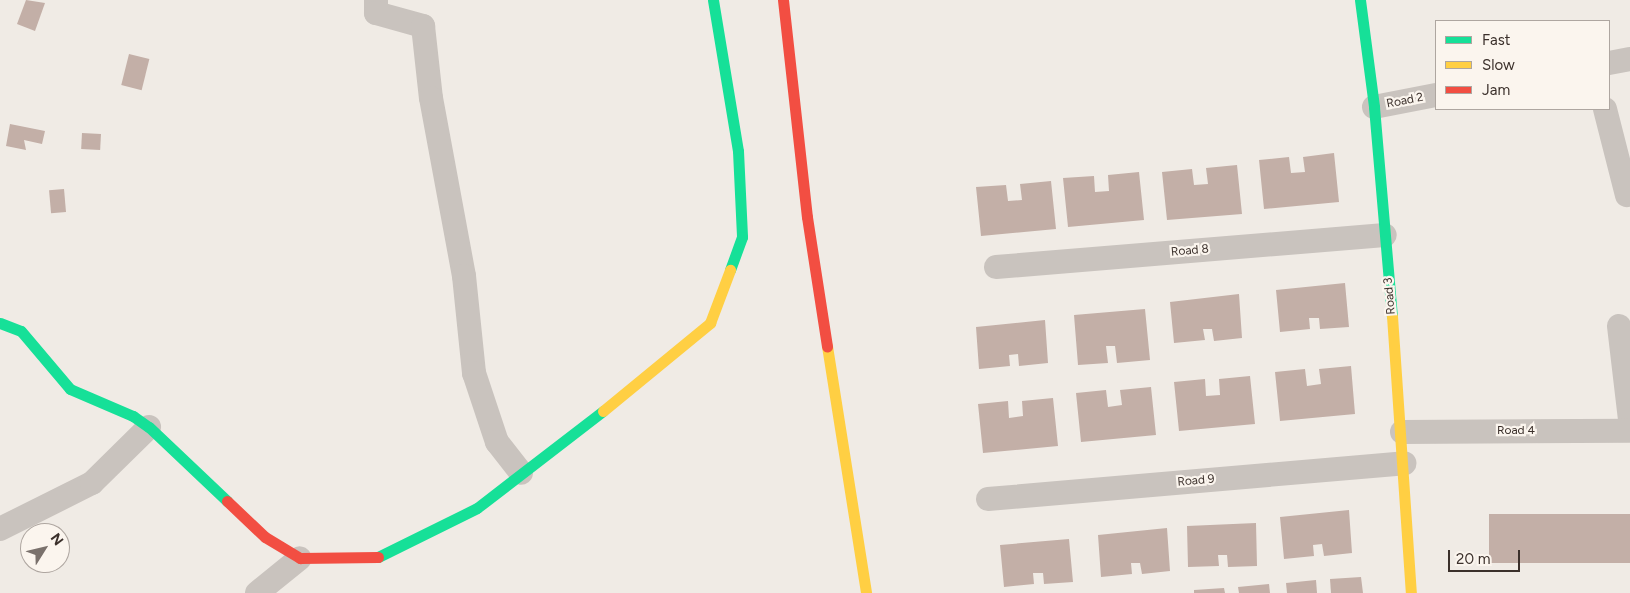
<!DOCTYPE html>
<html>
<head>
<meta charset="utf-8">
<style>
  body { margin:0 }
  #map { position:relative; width:1630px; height:593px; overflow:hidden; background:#f0ebe5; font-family:Figtree,sans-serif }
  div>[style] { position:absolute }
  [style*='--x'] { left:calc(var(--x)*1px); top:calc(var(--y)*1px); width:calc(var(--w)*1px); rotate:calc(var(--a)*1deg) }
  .building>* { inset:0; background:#c3afa7; transform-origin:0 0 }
  .street>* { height:24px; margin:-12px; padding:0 12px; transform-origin:12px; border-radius:12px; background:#c9c3be }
  .fast>* { height:11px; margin:-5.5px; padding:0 5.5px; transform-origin:5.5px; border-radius:5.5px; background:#16e098 }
  .slow>* { height:11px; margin:-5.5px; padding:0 5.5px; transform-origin:5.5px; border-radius:5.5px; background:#ffcf43 }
  .jam>* { height:11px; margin:-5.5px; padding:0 5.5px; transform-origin:5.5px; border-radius:5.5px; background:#f24e42 }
  span { translate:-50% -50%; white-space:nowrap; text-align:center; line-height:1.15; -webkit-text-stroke:4.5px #fbf5ee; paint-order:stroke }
  .street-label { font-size:12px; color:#3b302b }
  .legend { position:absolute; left:1435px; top:20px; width:175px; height:90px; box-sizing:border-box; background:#fbf5ee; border:1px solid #aea6a0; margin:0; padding:6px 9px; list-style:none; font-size:15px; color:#3b302b }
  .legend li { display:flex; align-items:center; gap:10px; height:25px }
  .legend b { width:25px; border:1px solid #aea6a0 }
  .north { position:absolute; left:20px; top:523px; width:50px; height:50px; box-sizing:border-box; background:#fbf5ee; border:1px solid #aea6a0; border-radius:50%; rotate:54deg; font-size:14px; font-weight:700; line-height:20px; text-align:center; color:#3b302b }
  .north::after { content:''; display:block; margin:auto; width:18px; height:22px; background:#7a716c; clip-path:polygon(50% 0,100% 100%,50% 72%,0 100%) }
  .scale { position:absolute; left:1448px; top:550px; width:72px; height:22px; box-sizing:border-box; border:2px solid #3b302b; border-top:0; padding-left:6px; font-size:15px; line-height:18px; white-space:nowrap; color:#3b302b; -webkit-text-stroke:4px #fbf5ee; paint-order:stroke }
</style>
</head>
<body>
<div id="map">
  <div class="building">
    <div style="clip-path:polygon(26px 0,45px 3px,35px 31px,17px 24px)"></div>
    <div style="left:129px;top:54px;width:21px;height:32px;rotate:14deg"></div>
    <div style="clip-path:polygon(10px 124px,45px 131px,42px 144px,24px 140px,26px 150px,6px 146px)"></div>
    <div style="left:82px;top:133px;width:19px;height:16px;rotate:3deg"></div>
    <div style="clip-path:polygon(1334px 153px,1339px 202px,1264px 209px,1259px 160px,1289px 157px,1291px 173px,1305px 172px,1303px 157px)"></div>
    <div style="clip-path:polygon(1237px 165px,1242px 214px,1167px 220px,1162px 172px,1192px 169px,1194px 185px,1208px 184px,1206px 168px)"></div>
    <div style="clip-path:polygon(1139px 172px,1144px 220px,1068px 227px,1063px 178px,1094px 176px,1095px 192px,1109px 191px,1108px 175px)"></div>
    <div style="clip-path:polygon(1051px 181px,1056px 229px,981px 236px,976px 187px,1006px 185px,1008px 201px,1022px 200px,1020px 184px)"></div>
    <div style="left:64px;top:189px;width:23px;height:15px;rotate:85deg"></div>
    <div style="clip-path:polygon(1345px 283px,1349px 327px,1320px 329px,1319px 318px,1309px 318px,1310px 329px,1280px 332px,1276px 290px)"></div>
    <div style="clip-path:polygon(1239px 294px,1242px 338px,1214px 341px,1212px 329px,1203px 329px,1205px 340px,1174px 343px,1170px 302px)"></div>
    <div style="clip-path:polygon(1145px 309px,1150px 360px,1117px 363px,1115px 346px,1106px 346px,1108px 363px,1078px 365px,1074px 315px)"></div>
    <div style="clip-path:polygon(1045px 320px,1048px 363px,1019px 366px,1018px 354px,1009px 355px,1010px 366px,979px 369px,976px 327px)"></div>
    <div style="clip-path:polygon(1351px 366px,1355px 414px,1280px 421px,1275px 372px,1305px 369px,1307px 386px,1321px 384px,1319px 369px)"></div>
    <div style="clip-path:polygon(1250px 376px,1255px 424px,1179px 431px,1174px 382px,1205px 379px,1206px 396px,1220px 395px,1219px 379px)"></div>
    <div style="clip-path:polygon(1151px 387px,1156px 435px,1081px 442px,1076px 393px,1106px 390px,1108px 407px,1122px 405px,1120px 390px)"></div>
    <div style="clip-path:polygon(1053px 398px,1058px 446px,983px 453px,978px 404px,1008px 401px,1009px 418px,1023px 416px,1022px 401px)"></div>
    <div style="clip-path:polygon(1349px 510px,1352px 553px,1324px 556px,1322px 544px,1313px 545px,1314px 556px,1284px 559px,1280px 517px)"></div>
    <div style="left:1489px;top:514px;width:141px;height:49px"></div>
    <div style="clip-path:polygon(1256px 523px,1257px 566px,1228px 567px,1227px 555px,1218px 555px,1219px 566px,1188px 567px,1187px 526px)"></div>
    <div style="clip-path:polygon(1167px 528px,1170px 571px,1142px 574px,1140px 563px,1131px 563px,1132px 574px,1101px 577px,1098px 535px)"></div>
    <div style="clip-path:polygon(1069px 539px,1073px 582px,1044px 584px,1043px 573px,1033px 573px,1034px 584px,1004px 587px,1000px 545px)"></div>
    <div style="clip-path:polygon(1361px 577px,1363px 593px,1331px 593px,1330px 579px)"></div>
    <div style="clip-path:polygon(1316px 580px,1317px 593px,1287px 593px,1286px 583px)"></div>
    <div style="clip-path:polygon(1269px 584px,1270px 593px,1239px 593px,1238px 587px)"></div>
    <div style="clip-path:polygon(1224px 588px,1225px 593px,1194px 593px,1194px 590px)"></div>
  </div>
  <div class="street">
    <div style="--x:376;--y:0;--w:13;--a:90"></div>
    <div style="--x:376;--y:13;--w:49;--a:15.5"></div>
    <div style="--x:423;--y:26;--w:72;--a:83.7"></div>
    <div style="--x:431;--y:98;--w:181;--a:79.5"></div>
    <div style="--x:464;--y:276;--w:98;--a:84.1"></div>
    <div style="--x:474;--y:373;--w:73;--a:71.6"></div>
    <div style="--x:497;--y:442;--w:39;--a:52"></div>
    <div style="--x:1609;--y:63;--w:21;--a:-11"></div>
    <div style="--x:1374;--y:107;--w:63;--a:-11"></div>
    <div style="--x:1605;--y:109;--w:89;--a:75.7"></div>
    <div style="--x:996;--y:267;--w:390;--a:-4.7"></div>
    <div style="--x:1619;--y:326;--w:95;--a:83.3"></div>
    <div style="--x:1402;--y:432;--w:228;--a:-0.3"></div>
    <div style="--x:988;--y:499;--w:418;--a:-4.9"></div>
    <div style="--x:0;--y:529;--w:103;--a:-26.6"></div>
    <div style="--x:92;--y:483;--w:80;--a:-44.5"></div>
    <div style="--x:257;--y:593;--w:55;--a:-39.1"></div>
  </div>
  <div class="fast">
    <div style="--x:713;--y:0;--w:153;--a:80.6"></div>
    <div style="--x:738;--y:151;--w:86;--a:87.3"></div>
    <div style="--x:742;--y:237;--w:35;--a:110"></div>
    <div style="--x:1360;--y:0;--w:108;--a:82.5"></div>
    <div style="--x:1374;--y:107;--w:210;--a:85.1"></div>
    <div style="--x:0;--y:323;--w:22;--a:21"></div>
    <div style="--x:21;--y:331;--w:76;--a:49.8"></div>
    <div style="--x:70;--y:389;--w:69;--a:23.2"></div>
    <div style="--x:133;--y:416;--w:19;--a:35"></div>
    <div style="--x:149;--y:427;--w:108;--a:43.5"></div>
    <div style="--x:378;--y:557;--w:110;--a:-26.3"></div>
    <div style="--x:477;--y:508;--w:159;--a:-37.6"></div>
  </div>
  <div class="slow">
    <div style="--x:1392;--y:316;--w:278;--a:86.1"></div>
    <div style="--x:827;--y:346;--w:250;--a:81"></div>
    <div style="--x:603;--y:411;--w:139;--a:-39.4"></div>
    <div style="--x:710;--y:323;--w:57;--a:-69.3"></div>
  </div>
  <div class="jam">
    <div style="--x:783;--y:0;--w:218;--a:83.7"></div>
    <div style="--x:807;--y:217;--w:131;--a:81.2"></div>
    <div style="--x:227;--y:501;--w:52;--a:43.5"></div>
    <div style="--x:265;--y:537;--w:41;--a:31"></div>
    <div style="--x:300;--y:558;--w:78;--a:-0.7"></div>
  </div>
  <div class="street-label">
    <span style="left:1405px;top:101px;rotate:-11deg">Road 2</span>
    <span style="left:1190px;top:251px;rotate:-5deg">Road 8</span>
    <span style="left:1390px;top:296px;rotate:-95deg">Road 3</span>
    <span style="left:1516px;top:431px">Road 4</span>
    <span style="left:1196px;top:481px;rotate:-5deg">Road 9</span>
  </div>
  <ul class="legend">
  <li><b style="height:6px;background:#16e098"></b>Fast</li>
  <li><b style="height:6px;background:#ffcf43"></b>Slow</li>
  <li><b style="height:6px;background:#f24e42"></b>Jam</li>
  </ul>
  <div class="north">N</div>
  <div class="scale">20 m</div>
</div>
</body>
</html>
